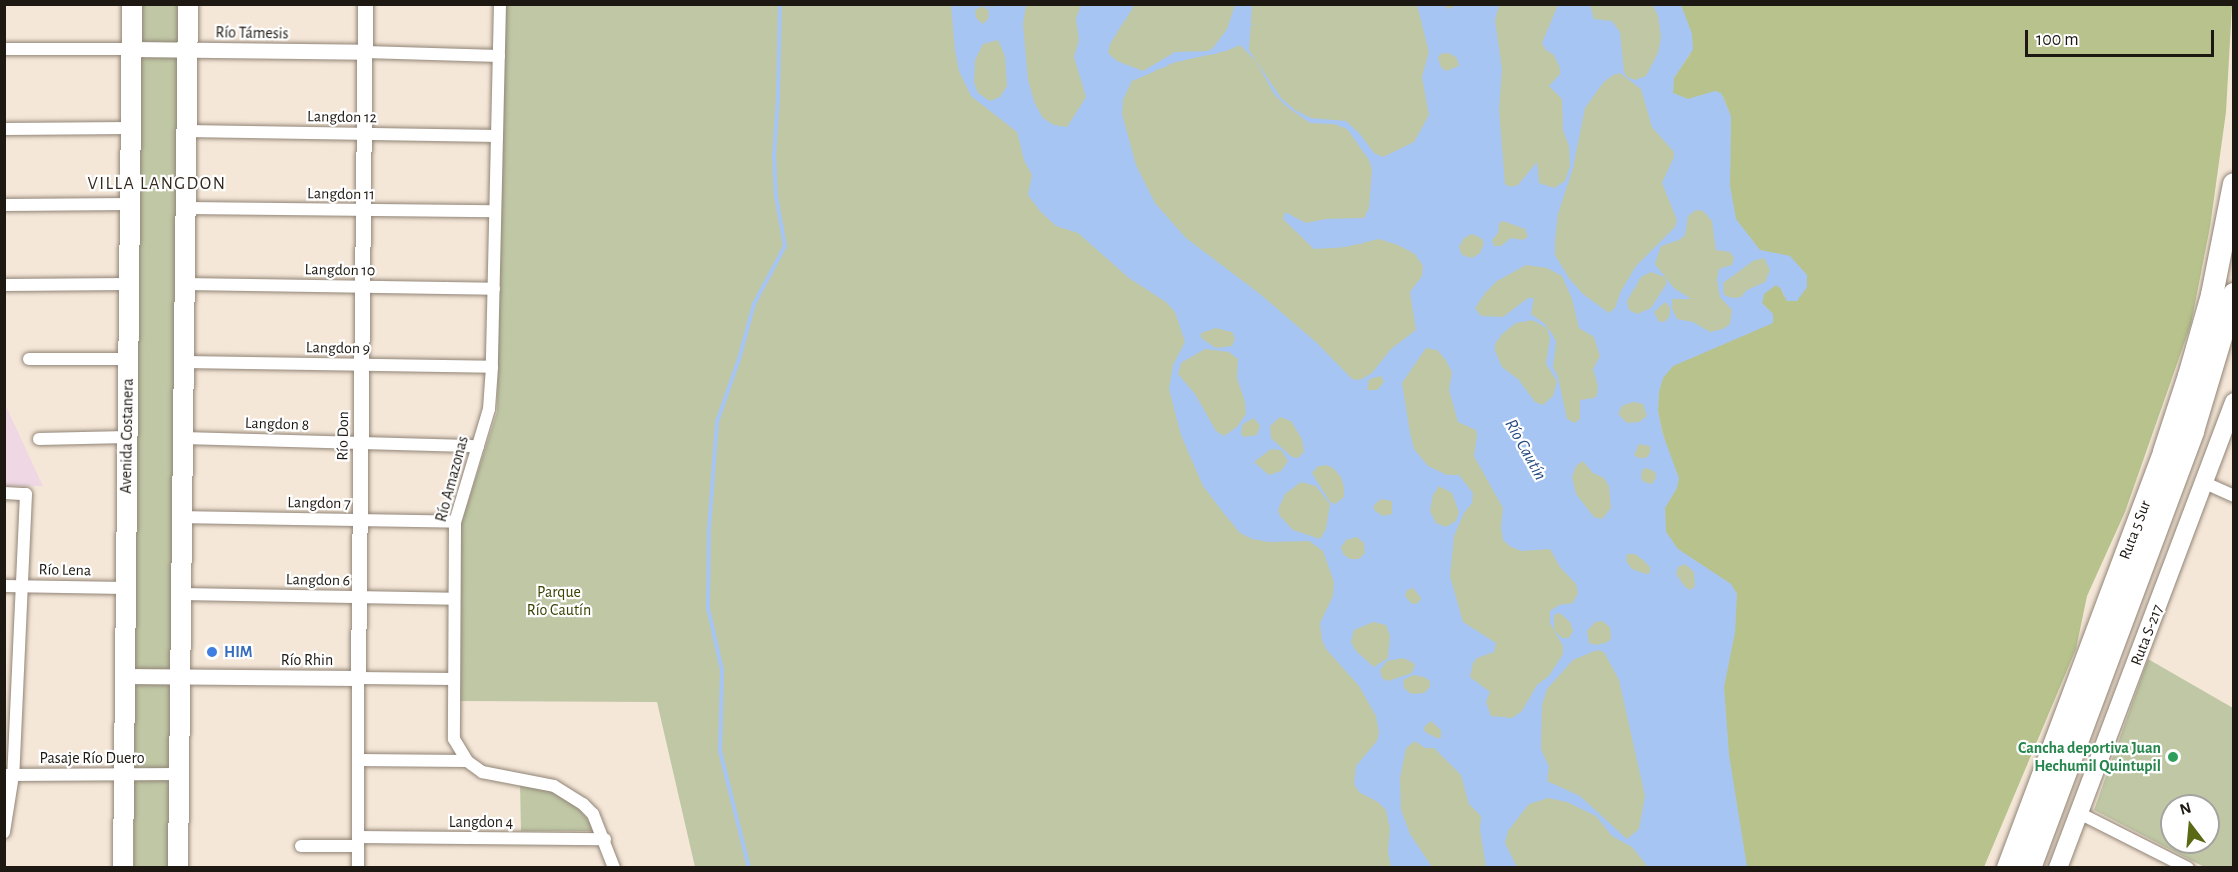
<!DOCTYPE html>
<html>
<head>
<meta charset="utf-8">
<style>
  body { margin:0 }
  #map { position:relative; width:2238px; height:872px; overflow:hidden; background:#f5e7d8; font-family:"Alegreya Sans",sans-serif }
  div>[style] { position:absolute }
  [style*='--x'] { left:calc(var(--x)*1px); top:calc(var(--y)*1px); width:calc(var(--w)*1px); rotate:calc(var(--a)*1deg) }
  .education>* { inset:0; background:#efd8e4 }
  .green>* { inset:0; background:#bfc7a5; transform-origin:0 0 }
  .forest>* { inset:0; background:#b7c28d }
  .water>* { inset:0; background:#a6c5f3 }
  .stream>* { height:4px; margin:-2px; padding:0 2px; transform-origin:2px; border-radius:2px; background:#a6c5f3 }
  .roads { filter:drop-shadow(0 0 2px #918577) drop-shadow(0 0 2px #918577) }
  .minor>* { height:12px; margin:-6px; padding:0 6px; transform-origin:6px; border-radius:6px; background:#fff }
  .tertiary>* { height:15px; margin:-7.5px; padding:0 7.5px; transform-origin:7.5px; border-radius:7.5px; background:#fff }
  .secondary>* { height:18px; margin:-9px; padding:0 9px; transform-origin:9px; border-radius:9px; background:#fff }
  .primary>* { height:20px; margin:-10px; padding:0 10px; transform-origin:10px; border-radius:10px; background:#fff }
  .motorway>* { height:22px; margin:-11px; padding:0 11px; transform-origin:11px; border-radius:11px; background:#fff }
  .dots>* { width:16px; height:16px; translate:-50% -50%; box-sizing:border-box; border:3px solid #fff; border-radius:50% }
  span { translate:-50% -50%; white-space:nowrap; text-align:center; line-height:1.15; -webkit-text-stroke:4.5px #fff; paint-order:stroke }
  .street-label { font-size:16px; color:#1d1812 }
  .park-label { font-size:16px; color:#3b4303 }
  .shop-label { font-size:16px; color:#366cbe; font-weight:700 }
  .left { translate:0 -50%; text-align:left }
  .leisure-label { font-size:16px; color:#27864d; font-weight:700 }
  .right { translate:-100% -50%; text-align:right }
  .neighbourhood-label { font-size:18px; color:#33281d; letter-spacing:1.5px }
  .water-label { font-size:18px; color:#254b83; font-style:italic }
  .frame { position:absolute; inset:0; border:6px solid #1d1812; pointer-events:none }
  .north { position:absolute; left:2160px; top:794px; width:60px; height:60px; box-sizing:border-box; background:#fff; border:2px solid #a5a3a0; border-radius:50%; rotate:344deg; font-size:16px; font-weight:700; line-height:24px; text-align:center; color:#1d1812 }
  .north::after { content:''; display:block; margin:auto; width:21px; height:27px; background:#5a6913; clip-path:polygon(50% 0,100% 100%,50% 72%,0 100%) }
  .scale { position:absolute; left:2025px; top:30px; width:189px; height:27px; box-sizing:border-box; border:3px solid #1d1812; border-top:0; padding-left:8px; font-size:18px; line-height:21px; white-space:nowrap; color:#1d1812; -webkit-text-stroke:4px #fff; paint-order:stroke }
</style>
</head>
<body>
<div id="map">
  <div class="education">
    <div style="clip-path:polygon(5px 404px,43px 486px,5px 486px)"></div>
  </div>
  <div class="green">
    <div style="left:134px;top:5px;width:51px;height:863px"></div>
    <div style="clip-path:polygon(505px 5px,2175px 5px,1970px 867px,695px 867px,657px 702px,457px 701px,461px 524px,497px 412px)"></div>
    <div style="clip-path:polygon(evenodd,2148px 659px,2233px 708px,2233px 867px,2204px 867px,2094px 810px,2148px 659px,2172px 806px,2208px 806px,2208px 842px,2172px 842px,2172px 806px)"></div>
    <div style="clip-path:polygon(520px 782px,554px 791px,579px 808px,596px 831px,521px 831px)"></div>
  </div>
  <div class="forest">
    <div style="clip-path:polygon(1681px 5px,2232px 5px,2226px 112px,2210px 227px,2191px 324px,2125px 512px,2087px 596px,2076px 649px,1984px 867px,1747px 867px,1729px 755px,1724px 687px,1735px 632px,1737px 594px,1731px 584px,1678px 549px,1666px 532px,1665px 508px,1677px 488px,1658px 411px,1659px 392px,1663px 378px,1673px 366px,1773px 323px,1773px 314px,1762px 303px,1764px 294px,1776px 285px,1781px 289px,1784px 298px,1807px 275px,1790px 256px,1760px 250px,1736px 219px,1730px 186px,1731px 116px,1724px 97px,1717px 91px,1688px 99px,1673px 93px,1674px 78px,1691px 54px,1692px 34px)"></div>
  </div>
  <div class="water">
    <div style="clip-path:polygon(evenodd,1120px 5px,1134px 5px,1110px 44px,1108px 53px,1117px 61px,1143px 71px,1175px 52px,1208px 51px,1213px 48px,1227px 29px,1235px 5px,1252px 5px,1249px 50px,1281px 98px,1295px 110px,1311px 118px,1346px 121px,1360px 134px,1374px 153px,1383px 157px,1414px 142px,1429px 115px,1422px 77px,1429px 52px,1417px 5px,1443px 5px,1449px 9px,1457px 5px,1499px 5px,1495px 20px,1502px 69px,1499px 110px,1505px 184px,1510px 187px,1518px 185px,1537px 162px,1539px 183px,1554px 188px,1565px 181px,1570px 166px,1569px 146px,1563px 130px,1562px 99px,1549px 86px,1560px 74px,1560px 68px,1554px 55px,1546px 50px,1542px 43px,1558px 5px,1590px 5px,1594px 19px,1612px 21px,1620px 32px,1624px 72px,1627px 77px,1635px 80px,1646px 76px,1658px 53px,1661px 37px,1658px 16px,1653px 5px,1681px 5px,1692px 34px,1693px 49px,1674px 78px,1673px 93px,1688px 99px,1715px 91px,1721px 93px,1731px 116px,1730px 186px,1736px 219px,1760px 250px,1790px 256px,1807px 275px,1807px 287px,1797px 301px,1787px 301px,1781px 289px,1776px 285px,1764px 294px,1762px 303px,1773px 314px,1773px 323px,1673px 366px,1663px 378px,1659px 392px,1658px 411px,1662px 432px,1679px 478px,1677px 488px,1665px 508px,1666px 532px,1678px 549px,1731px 584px,1737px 594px,1735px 632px,1724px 687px,1729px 755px,1747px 867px,1648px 867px,1632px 847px,1612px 836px,1596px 816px,1567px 802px,1548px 798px,1529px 804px,1508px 831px,1505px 843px,1517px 867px,1486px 867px,1480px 830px,1481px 816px,1469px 804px,1461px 775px,1434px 748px,1425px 748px,1415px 741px,1406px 748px,1400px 778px,1401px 810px,1410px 834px,1432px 867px,1391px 867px,1388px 851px,1390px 829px,1386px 810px,1378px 802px,1359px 792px,1354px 784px,1356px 766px,1377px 741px,1379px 733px,1376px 716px,1359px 686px,1326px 649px,1322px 640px,1320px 623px,1333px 596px,1334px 582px,1323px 551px,1309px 541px,1270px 542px,1252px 539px,1240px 533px,1226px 516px,1203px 486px,1181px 435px,1169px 389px,1173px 365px,1185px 342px,1175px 312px,1166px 302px,1129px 278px,1078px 233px,1056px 226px,1040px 211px,1028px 195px,1032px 175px,1024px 160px,1017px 132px,971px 96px,959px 71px,955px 50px,951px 5px,986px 5px,992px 7px,997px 5px,1026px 5px,1023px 24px,1028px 80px,1035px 104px,1043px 118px,1054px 125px,1067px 127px,1086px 97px,1074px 57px,1079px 40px,1076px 19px,1081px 5px,1120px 5px,983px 6px,989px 11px,988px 19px,983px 24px,976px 18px,975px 10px,983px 6px,1120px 5px,998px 40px,1005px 56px,1007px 86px,1000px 97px,990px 101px,978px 93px,974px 82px,975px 60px,983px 44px,998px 40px,1120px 5px,1240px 45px,1256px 61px,1274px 94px,1286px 106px,1310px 123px,1334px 124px,1347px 129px,1369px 160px,1372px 169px,1369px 208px,1364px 218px,1326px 219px,1306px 223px,1285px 212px,1283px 219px,1314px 249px,1345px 247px,1379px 239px,1398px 245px,1415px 254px,1423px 266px,1422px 276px,1410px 292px,1416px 330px,1391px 349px,1372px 373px,1360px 380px,1352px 379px,1317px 343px,1260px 294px,1186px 238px,1155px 203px,1136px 165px,1122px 114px,1123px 100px,1132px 81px,1175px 62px,1226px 51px,1240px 45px,1120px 5px,1449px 53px,1457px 58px,1459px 66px,1446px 71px,1441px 67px,1438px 58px,1440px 54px,1449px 53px,1120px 5px,1620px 73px,1641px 89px,1652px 127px,1674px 152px,1674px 157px,1662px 183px,1677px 220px,1675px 227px,1636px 266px,1621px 291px,1615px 308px,1609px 313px,1583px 294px,1569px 278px,1555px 255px,1555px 240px,1558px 214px,1573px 168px,1585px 108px,1603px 83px,1613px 75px,1620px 73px,1120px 5px,1696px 210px,1703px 211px,1712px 221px,1716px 250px,1730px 252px,1734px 258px,1732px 265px,1719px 269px,1717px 280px,1720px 297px,1732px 310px,1730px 324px,1723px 329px,1710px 332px,1693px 322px,1677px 319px,1672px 308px,1672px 299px,1691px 299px,1674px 288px,1655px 264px,1661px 246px,1679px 240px,1685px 235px,1688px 216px,1696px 210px,1120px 5px,1503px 221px,1525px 229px,1528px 237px,1522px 240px,1511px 238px,1501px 246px,1494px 246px,1492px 240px,1498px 233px,1499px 223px,1503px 221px,1120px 5px,1472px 234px,1481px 238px,1484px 243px,1480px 253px,1472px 258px,1462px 255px,1459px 247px,1464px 238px,1472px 234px,1120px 5px,1764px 258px,1770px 270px,1765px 282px,1747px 290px,1741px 297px,1732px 298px,1724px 295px,1723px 283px,1753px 261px,1764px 258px,1120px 5px,1526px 265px,1547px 268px,1562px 276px,1572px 299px,1579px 328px,1594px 337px,1600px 356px,1593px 369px,1598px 386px,1597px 395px,1594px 398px,1580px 400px,1580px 419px,1575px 423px,1567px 419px,1558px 377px,1553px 367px,1556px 342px,1553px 335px,1545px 324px,1531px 314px,1534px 298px,1528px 298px,1503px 317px,1481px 316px,1475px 308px,1485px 293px,1497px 281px,1526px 265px,1120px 5px,1651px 272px,1665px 277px,1667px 283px,1651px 308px,1637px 314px,1629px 310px,1627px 301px,1641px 277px,1651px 272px,1120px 5px,1665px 302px,1670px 307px,1670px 315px,1666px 321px,1659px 322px,1654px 312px,1665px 302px,1120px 5px,1532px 320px,1547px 328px,1550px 338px,1546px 364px,1557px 381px,1553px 396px,1543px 405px,1535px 402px,1519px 380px,1502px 367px,1495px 351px,1495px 344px,1502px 334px,1516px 323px,1532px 320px,1120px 5px,1216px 328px,1232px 332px,1235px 339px,1232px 346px,1216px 348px,1201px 338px,1201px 333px,1216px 328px,1120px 5px,1426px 348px,1437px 350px,1445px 359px,1452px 372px,1449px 390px,1458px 422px,1476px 430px,1477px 436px,1474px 456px,1503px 508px,1501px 527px,1503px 540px,1511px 547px,1522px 551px,1550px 549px,1560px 567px,1576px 584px,1578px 593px,1573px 603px,1559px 605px,1550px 611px,1550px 623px,1563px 646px,1563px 654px,1549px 676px,1537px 685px,1522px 711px,1512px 718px,1491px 716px,1486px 702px,1490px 692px,1470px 677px,1473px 663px,1477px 658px,1494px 652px,1496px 643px,1463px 622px,1450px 576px,1454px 536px,1464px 513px,1472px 503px,1473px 493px,1459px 475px,1447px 475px,1428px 466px,1414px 449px,1410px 433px,1402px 383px,1426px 348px,1120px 5px,1205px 349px,1229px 352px,1238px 359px,1237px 378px,1245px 402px,1246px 414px,1237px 427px,1224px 436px,1216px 431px,1195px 394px,1178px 374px,1181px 363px,1205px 349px,1120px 5px,1381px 376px,1384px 382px,1377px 390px,1367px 390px,1369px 379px,1381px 376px,1120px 5px,1634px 402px,1643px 404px,1647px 416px,1639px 422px,1627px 423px,1619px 415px,1619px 411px,1623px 405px,1634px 402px,1120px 5px,1280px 417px,1291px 421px,1302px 439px,1304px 452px,1298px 458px,1292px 457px,1271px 438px,1270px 426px,1280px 417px,1120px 5px,1254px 418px,1260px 426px,1257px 435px,1243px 437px,1241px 433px,1243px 424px,1254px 418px,1120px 5px,1639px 444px,1650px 446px,1650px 453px,1646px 458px,1639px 458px,1634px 455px,1639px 444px,1120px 5px,1271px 449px,1281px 450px,1288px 461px,1281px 471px,1269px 475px,1254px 462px,1271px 449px,1120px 5px,1583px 461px,1593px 473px,1604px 478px,1609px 486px,1611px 508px,1602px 519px,1594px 517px,1576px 494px,1572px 477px,1576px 466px,1583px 461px,1120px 5px,1326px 465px,1333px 468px,1341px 477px,1344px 487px,1344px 497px,1335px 504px,1330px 502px,1312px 473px,1318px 466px,1326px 465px,1120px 5px,1647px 468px,1655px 472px,1656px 478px,1652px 484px,1644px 482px,1641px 478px,1642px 470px,1647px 468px,1120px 5px,1301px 482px,1316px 486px,1330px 504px,1326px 529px,1320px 539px,1293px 530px,1280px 516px,1278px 510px,1285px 494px,1301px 482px,1120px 5px,1439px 486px,1452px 493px,1459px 512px,1456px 521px,1446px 527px,1436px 523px,1430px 511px,1433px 495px,1439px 486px,1120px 5px,1381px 499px,1392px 501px,1392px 514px,1383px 516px,1374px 510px,1374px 505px,1381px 499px,1120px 5px,1357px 537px,1364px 543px,1365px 553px,1359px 559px,1350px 559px,1343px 554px,1341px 547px,1347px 539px,1357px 537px,1120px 5px,1627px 554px,1635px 554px,1643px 560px,1650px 567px,1650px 573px,1646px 574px,1632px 569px,1626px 561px,1627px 554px,1120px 5px,1685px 564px,1694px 572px,1695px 586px,1691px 590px,1685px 587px,1676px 574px,1678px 567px,1685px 564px,1120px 5px,1413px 588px,1421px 598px,1418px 603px,1412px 604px,1405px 596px,1407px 590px,1413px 588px,1120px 5px,1560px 613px,1570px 622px,1573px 631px,1569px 638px,1562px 638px,1554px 630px,1554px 615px,1560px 613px,1120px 5px,1602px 621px,1610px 627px,1611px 638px,1608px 642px,1597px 645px,1589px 643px,1587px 631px,1595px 622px,1602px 621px,1120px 5px,1373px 622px,1386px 625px,1390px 636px,1388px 658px,1374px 667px,1356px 651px,1351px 642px,1354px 630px,1373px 622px,1120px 5px,1597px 650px,1604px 652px,1619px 680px,1645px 796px,1639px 829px,1627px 839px,1580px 796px,1547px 781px,1549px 767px,1541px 749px,1542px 705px,1547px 689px,1573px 660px,1597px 650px,1120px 5px,1404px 658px,1415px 664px,1412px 673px,1388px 681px,1382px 678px,1380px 670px,1387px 661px,1404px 658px,1120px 5px,1413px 675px,1424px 677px,1430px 681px,1430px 687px,1424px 693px,1411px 694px,1404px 688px,1403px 680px,1413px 675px,1120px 5px,1431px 721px,1441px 730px,1441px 738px,1437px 738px,1425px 732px,1424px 727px,1431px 721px)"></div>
  </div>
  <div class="stream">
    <div style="--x:749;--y:868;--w:121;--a:-103.9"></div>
    <div style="--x:720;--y:751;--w:81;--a:-88.6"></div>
    <div style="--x:722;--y:670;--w:64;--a:-102.7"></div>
    <div style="--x:708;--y:608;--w:79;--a:-89.3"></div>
    <div style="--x:709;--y:529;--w:107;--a:-85.7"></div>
    <div style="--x:717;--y:422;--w:67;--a:-70.8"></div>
    <div style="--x:739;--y:359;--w:57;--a:-74.7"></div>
    <div style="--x:754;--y:304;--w:66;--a:-61.9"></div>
    <div style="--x:785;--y:246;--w:51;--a:-100.2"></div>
    <div style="--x:776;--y:196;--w:41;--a:-92.8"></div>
    <div style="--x:774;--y:155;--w:57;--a:-86"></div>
    <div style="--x:778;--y:98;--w:94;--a:-88.8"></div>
  </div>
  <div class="roads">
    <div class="minor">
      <div style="--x:500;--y:4;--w:363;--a:91.3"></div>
      <div style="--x:492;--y:367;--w:42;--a:94.1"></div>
      <div style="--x:489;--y:409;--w:118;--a:106.7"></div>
      <div style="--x:455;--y:522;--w:217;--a:90.3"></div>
      <div style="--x:454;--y:739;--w:26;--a:59"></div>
      <div style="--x:467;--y:761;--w:19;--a:36"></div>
      <div style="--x:482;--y:772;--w:73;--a:11"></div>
      <div style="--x:554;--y:786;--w:34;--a:32"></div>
      <div style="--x:583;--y:804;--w:14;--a:45"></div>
      <div style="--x:593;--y:814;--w:58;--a:68.7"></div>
      <div style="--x:4;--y:49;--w:127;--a:0"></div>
      <div style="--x:365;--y:52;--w:134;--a:1.7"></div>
      <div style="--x:4;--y:129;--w:126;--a:-0.5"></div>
      <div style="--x:186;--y:131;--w:311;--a:0.9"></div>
      <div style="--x:4;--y:205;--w:125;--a:-0.5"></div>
      <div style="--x:186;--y:208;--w:309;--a:0.6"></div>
      <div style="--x:185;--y:284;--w:309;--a:0.9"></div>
      <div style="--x:4;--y:285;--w:124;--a:-0.5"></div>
      <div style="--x:29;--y:359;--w:98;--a:0"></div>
      <div style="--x:184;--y:362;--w:308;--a:0.9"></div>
      <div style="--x:183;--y:438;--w:295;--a:1.6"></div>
      <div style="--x:39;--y:439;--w:88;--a:-1.3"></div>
      <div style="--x:2205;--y:483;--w:32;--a:24"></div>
      <div style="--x:4;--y:493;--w:22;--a:3"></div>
      <div style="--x:26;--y:494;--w:281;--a:92.6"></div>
      <div style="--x:13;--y:775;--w:58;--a:99"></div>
      <div style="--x:182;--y:517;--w:273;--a:1"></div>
      <div style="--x:4;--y:586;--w:121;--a:0.9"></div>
      <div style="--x:181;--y:594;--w:273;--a:1"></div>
      <div style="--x:358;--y:760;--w:109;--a:0.5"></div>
      <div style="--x:6;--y:775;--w:173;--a:-0.3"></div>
      <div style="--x:2079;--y:813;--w:122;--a:26.8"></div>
      <div style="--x:358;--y:837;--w:247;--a:0.5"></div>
      <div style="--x:301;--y:846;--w:57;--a:0"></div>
      <div style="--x:358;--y:868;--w:190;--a:-90"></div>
      <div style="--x:358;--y:678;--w:95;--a:0.6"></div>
    </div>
    <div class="tertiary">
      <div style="--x:131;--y:49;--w:234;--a:0.7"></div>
      <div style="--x:124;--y:676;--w:234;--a:0.5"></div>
      <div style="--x:358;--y:678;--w:674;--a:-89.4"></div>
    </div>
    <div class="secondary">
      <div style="--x:2058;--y:868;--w:498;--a:-69.3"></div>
    </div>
    <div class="primary">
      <div style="--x:123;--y:868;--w:864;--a:-89.4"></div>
      <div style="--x:178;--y:868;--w:864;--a:-89.34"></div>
    </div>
    <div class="motorway">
      <div style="--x:2008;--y:868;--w:444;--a:-69.4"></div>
      <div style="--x:2164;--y:452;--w:80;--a:-71.8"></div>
      <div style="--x:2189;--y:376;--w:84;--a:-74.1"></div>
      <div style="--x:2212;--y:295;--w:113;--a:-78.8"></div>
      <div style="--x:2030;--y:868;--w:466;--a:-69.5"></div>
      <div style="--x:2193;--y:431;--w:143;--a:-73.3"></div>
    </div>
  </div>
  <div class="dots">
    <div style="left:212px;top:652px;background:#3f7fe0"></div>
    <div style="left:2173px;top:757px;background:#2e9e5b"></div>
  </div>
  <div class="street-label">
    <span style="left:252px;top:33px;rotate:1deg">Río Támesis</span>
    <span style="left:342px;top:117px;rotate:1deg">Langdon 12</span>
    <span style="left:341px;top:194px;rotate:1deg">Langdon 11</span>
    <span style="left:340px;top:270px;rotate:1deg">Langdon 10</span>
    <span style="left:338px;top:348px;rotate:1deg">Langdon 9</span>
    <span style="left:277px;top:424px;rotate:2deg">Langdon 8</span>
    <span style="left:127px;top:436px;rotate:-89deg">Avenida Costanera</span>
    <span style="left:343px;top:436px;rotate:-89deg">Río Don</span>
    <span style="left:452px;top:479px;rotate:-75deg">Río Amazonas</span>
    <span style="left:319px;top:503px;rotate:1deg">Langdon 7</span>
    <span style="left:2135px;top:530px;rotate:-69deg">Ruta 5 Sur</span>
    <span style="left:65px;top:570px;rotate:1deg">Río Lena</span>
    <span style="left:318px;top:580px;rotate:1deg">Langdon 6</span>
    <span style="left:2147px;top:635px;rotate:-69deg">Ruta S-217</span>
    <span style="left:307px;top:660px">Río Rhin</span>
    <span style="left:92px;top:758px">Pasaje Río Duero</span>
    <span style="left:481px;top:822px">Langdon 4</span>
  </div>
  <div class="park-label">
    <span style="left:559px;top:601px">Parque<br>Río Cautín</span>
  </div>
  <div class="shop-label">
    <span class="left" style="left:224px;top:652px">HIM</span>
  </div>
  <div class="leisure-label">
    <span class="right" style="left:2161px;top:757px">Cancha deportiva Juan<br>Hechumil Quintupil</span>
  </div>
  <div class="neighbourhood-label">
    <span style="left:157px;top:184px">VILLA LANGDON</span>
  </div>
  <div class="water-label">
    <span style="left:1525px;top:450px;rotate:61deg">Río Cautín</span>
  </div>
  <div class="frame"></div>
  <div class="north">N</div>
  <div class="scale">100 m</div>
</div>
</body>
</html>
